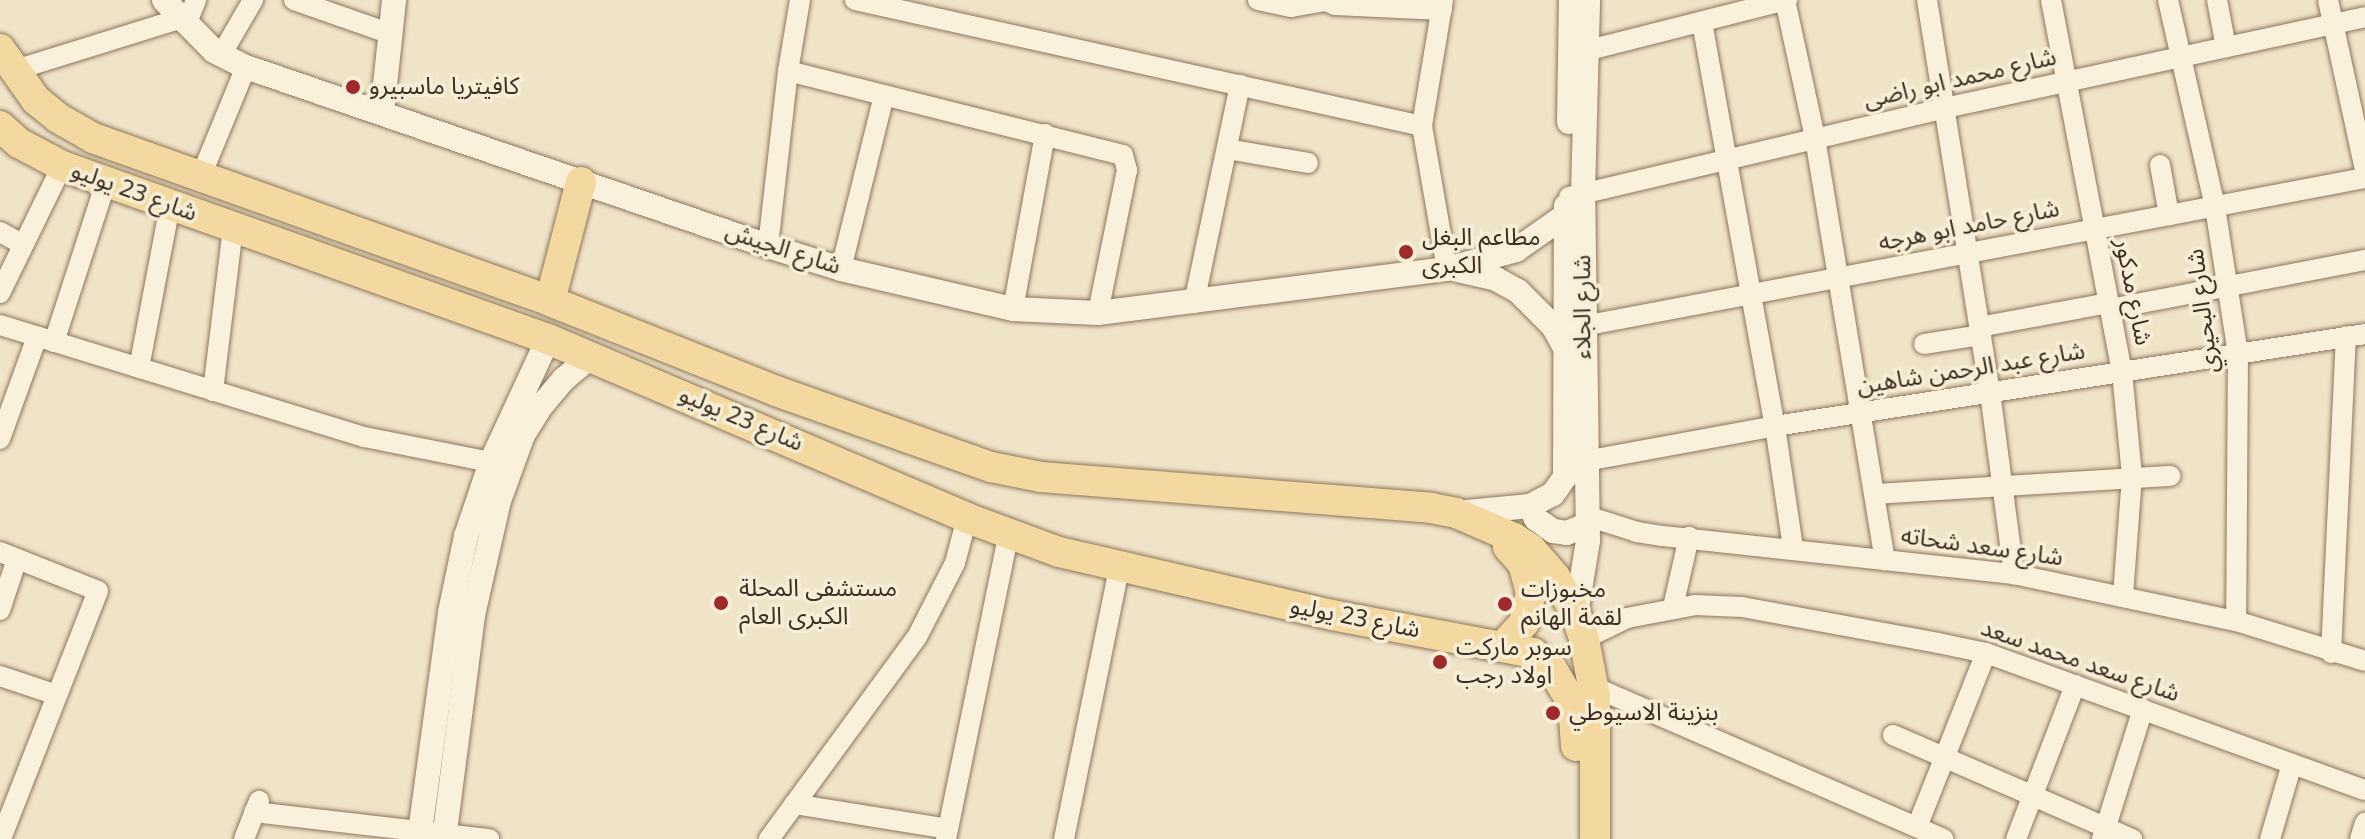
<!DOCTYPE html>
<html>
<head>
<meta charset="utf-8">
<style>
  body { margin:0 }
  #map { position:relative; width:2365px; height:839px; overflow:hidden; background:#f0e4c8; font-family:Georgia,"Noto Sans Arabic",serif }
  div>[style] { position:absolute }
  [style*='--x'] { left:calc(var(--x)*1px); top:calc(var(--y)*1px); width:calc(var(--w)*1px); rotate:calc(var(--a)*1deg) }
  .roads { filter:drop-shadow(0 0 2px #8d765c) drop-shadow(0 0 2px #8d765c) }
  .minor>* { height:20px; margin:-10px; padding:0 10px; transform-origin:10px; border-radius:10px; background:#faf1dc }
  .tertiary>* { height:24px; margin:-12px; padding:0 12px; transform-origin:12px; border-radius:12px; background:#faf1dc }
  .primary>* { height:30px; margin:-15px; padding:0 15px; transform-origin:15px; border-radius:15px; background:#f3d9a0 }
  .dots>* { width:22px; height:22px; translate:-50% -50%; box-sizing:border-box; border:4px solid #f7eed8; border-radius:50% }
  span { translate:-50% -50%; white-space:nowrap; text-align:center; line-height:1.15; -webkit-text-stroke:7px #f7eed8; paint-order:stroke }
  .street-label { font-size:24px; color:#3d2e20 }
  .poi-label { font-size:24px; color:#3d2e20 }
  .left { translate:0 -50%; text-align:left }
</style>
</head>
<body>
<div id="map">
  <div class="roads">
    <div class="minor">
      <div style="--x:294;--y:0;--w:100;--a:19.3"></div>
      <div style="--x:855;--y:0;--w:581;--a:12.53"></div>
      <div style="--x:1258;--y:0;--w:34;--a:12"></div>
      <div style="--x:1291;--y:7;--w:35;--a:-10"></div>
      <div style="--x:1324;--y:0;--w:12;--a:24"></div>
      <div style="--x:1335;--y:5;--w:107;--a:2.7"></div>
      <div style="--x:1443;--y:0;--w:128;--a:99.5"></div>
      <div style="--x:1422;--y:126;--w:145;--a:80.1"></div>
      <div style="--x:1785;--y:0;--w:141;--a:77.7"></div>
      <div style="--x:1815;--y:138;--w:428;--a:80.6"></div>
      <div style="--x:1927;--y:0;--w:397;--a:80.9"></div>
      <div style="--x:1990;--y:392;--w:184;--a:82.5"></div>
      <div style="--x:2051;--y:0;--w:379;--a:79.2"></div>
      <div style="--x:2122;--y:372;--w:104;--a:84.5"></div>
      <div style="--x:2132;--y:476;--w:121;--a:94.3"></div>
      <div style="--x:2168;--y:0;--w:212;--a:77.2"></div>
      <div style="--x:2215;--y:207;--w:149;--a:81.1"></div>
      <div style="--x:2238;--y:354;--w:267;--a:90.4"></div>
      <div style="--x:2217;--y:0;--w:48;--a:79.2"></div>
      <div style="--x:2328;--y:0;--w:174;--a:77.7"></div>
      <div style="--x:1702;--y:22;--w:411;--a:79.8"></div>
      <div style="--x:1775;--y:426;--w:123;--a:81.6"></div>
      <div style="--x:186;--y:25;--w:27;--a:-68"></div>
      <div style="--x:1573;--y:54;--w:221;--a:-14.2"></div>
      <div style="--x:221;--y:55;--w:64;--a:-59.8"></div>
      <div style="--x:12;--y:71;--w:175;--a:-17.3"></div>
      <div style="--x:788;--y:71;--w:345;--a:14.1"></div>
      <div style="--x:1123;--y:155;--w:16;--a:75"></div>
      <div style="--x:1127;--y:170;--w:146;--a:101.5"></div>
      <div style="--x:1227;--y:149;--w:82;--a:9.8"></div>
      <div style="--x:2160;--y:165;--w:51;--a:79.8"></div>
      <div style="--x:201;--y:176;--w:118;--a:-67.6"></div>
      <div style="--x:1569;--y:197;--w:386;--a:-13.3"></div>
      <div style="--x:1945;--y:108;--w:430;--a:-12.2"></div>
      <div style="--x:0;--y:232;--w:26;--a:29"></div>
      <div style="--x:768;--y:246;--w:176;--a:-83.5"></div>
      <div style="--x:788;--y:71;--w:72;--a:-80.4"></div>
      <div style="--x:841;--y:269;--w:179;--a:-76.1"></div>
      <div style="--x:0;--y:293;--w:141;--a:-64"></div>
      <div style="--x:1194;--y:303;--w:223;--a:-78.1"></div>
      <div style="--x:1013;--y:309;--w:178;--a:-79.6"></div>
      <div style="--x:2110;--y:309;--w:260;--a:-10.9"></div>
      <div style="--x:0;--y:325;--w:381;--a:17.1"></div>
      <div style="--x:364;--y:437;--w:145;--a:11.2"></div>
      <div style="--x:1583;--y:326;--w:796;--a:-10.72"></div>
      <div style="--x:1979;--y:327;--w:132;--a:-10.5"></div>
      <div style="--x:54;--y:342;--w:168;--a:-72"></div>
      <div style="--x:1924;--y:344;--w:58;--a:-9"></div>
      <div style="--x:139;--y:368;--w:166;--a:-79.2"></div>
      <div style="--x:213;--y:391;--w:163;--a:-83"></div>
      <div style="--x:0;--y:439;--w:109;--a:-70.1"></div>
      <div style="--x:1585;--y:461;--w:193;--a:-10.4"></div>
      <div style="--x:1775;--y:426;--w:597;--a:-8.86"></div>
      <div style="--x:1875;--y:494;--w:296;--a:-3.5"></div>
      <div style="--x:1587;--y:516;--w:52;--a:17.7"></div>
      <div style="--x:1637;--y:532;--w:26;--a:9"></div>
      <div style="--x:1663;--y:536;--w:353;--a:6.2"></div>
      <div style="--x:2014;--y:574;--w:227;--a:12"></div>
      <div style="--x:2236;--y:621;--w:135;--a:17.2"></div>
      <div style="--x:0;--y:552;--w:105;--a:21.7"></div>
      <div style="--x:98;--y:591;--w:261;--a:111.4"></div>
      <div style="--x:1673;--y:607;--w:72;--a:-77.1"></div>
      <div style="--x:0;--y:610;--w:54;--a:-71.6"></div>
      <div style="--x:1584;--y:639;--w:48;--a:-26"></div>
      <div style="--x:1627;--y:618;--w:69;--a:-10.8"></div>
      <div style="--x:1695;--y:605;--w:47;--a:2.4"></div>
      <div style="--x:1742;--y:607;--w:199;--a:10.4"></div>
      <div style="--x:1938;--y:643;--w:49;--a:11.8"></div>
      <div style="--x:1986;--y:653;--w:403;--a:19.9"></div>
      <div style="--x:2331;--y:653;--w:317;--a:-87.3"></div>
      <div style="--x:0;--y:676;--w:60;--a:18.4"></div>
      <div style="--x:1594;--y:687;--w:381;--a:23.5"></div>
      <div style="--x:1893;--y:735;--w:261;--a:23.5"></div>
      <div style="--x:794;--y:804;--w:156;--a:9.2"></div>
      <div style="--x:254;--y:812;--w:237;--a:6.6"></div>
      <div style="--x:1917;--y:827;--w:187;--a:-68.4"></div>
      <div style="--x:244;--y:839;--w:41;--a:-68.5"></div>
      <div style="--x:769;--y:839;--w:250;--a:-53.8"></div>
      <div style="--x:917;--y:637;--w:83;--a:-62.8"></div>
      <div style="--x:955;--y:563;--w:47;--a:-75.1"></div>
      <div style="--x:946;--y:839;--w:312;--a:-78.4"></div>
      <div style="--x:1064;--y:839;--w:277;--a:-78.5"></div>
      <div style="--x:2016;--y:839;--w:165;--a:-69"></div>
      <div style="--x:2102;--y:839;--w:136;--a:-72.5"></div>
      <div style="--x:2270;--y:839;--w:78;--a:-73.7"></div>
      <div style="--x:2360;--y:839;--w:17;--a:-73"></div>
    </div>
    <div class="tertiary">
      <div style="--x:164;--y:0;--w:71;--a:45.6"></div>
      <div style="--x:214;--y:51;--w:36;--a:27"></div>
      <div style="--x:246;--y:67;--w:552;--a:18.93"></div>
      <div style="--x:768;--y:246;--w:77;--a:17.5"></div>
      <div style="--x:841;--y:269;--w:177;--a:13.1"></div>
      <div style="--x:1013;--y:309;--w:85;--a:2.7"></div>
      <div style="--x:1098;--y:313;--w:352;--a:-7.2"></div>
      <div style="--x:1447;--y:269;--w:72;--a:-15.4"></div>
      <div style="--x:1516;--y:250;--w:61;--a:-35"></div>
      <div style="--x:382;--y:113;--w:114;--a:-83.9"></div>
      <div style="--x:1569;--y:122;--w:122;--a:-89.1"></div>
      <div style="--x:1458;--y:270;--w:39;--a:13"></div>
      <div style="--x:1496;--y:279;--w:25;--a:29"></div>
      <div style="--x:1518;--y:291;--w:49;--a:45"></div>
      <div style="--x:1553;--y:326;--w:25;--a:61"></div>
      <div style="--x:1530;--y:506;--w:14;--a:65"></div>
      <div style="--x:1536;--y:519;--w:21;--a:35"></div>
      <div style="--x:1553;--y:531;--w:14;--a:8"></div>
      <div style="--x:1567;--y:533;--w:21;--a:-23"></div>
      <div style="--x:1457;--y:513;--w:73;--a:-5.5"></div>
      <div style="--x:1530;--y:506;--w:26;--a:-28"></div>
      <div style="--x:1553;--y:494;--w:21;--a:-55"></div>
      <div style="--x:1565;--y:477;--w:271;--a:-89.8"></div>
      <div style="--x:1576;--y:614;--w:74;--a:-80.7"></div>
      <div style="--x:1588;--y:541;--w:347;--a:-90.8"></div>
      <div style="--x:1583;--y:194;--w:194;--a:-88.5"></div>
      <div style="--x:419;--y:839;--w:229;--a:-82.2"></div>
      <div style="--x:450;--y:612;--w:78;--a:-78.1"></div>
      <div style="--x:466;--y:536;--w:78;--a:-71.3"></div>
      <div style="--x:491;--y:462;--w:136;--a:-65.1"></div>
      <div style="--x:444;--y:839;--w:226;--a:-82.6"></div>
      <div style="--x:473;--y:615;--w:117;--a:-77.2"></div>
      <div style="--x:499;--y:501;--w:70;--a:-70"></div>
      <div style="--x:523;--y:435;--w:36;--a:-58"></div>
      <div style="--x:542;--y:405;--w:34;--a:-50"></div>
      <div style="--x:564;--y:379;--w:35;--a:-40"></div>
    </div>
    <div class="primary">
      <div style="--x:0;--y:49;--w:62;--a:54.8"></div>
      <div style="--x:36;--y:100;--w:28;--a:39"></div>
      <div style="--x:58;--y:118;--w:40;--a:29.7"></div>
      <div style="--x:93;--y:138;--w:485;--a:19.6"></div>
      <div style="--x:550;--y:301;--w:243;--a:21.7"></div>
      <div style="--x:776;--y:391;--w:228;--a:19.5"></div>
      <div style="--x:991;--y:467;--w:51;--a:11.3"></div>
      <div style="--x:1041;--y:477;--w:391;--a:4.5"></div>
      <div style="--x:1431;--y:508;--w:25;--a:11"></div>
      <div style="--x:1456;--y:513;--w:63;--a:23.3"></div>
      <div style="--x:1514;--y:538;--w:20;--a:33"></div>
      <div style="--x:1531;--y:549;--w:37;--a:49"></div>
      <div style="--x:1555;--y:577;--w:43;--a:60.4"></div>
      <div style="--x:1576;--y:614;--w:26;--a:72"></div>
      <div style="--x:1584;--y:639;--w:58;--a:79.1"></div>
      <div style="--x:1595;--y:696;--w:143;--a:90"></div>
      <div style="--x:0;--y:126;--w:25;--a:42"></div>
      <div style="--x:19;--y:143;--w:49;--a:28.1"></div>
      <div style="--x:62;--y:166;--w:516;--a:19.59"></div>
      <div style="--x:548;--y:339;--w:456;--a:23.1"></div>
      <div style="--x:967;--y:518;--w:98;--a:20.3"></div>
      <div style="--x:1059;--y:552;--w:280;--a:13"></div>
      <div style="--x:1332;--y:615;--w:205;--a:10.7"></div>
      <div style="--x:1533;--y:653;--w:25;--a:40"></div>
      <div style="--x:1552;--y:669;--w:41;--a:59"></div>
      <div style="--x:1573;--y:704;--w:42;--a:85.9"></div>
      <div style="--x:550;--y:301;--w:123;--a:-75.4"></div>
      <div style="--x:1504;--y:645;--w:30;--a:-48"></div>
      <div style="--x:1524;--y:623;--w:31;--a:-77"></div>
      <div style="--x:1531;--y:593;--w:30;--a:-105"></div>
      <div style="--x:1523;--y:564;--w:23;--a:-131"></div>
    </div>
  </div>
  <div class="dots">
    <div style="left:353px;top:87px;background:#9e2a2b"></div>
    <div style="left:1406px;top:252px;background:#9e2a2b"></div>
    <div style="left:721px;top:603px;background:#9e2a2b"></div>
    <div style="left:1505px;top:604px;background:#9e2a2b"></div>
    <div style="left:1440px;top:662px;background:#9e2a2b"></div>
    <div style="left:1553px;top:713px;background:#9e2a2b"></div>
  </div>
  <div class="street-label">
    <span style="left:1960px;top:79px;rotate:-13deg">شارع محمد ابو راضى</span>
    <span style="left:134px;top:192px;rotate:20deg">شارع 23 يوليو</span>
    <span style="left:1969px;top:226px;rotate:-11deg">شارع حامد ابو هرجه</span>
    <span style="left:783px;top:249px;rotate:18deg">شارع الجيش</span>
    <span style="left:2133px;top:292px;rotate:79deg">شارع مدكور</span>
    <span style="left:1583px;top:307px;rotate:-90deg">شارع الجلاء</span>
    <span style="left:2203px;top:311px;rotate:-97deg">شارع البحيري</span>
    <span style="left:1971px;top:369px;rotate:-9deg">شارع عبد الرحمن شاهين</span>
    <span style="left:741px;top:419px;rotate:23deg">شارع 23 يوليو</span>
    <span style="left:1982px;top:547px;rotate:8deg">شارع سعد شحاته</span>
    <span style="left:1355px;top:618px;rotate:11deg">شارع 23 يوليو</span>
    <span style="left:2080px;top:661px;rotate:19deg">شارع سعد محمد سعد</span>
  </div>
  <div class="poi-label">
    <span class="left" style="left:369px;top:87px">كافيتريا ماسبيرو</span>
    <span class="left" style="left:1422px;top:252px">مطاعم البغل<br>الكبرى</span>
    <span class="left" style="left:739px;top:603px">مستشفى المحلة<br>الكبرى العام</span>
    <span class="left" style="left:1521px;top:604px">مخبوزات<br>لقمة الهانم</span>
    <span class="left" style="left:1456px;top:662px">سوبر ماركت<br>اولاد رجب</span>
    <span class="left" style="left:1569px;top:713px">بنزينة الاسيوطي</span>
  </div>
</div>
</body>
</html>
